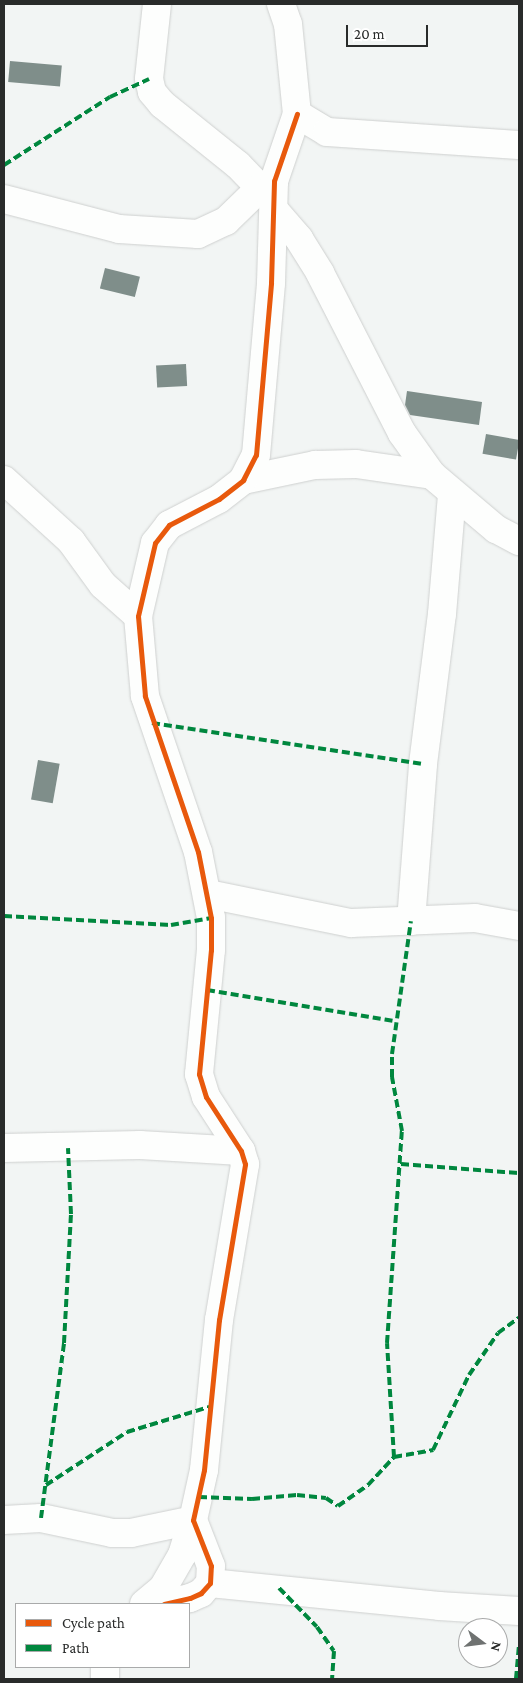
<!DOCTYPE html>
<html>
<head>
<meta charset="utf-8">
<style>
  body { margin:0 }
  #map { position:relative; width:523px; height:1683px; overflow:hidden; background:#f2f5f4; font-family:"Crimson Pro",serif }
  div>[style] { position:absolute }
  [style*='--x'] { left:calc(var(--x)*1px); top:calc(var(--y)*1px); width:calc(var(--w)*1px); rotate:calc(var(--a)*1deg) }
  .building>* { inset:0; background:#7f8e8a; transform-origin:0 0 }
  .roads { filter:drop-shadow(0 0 1px #ced0cf) drop-shadow(0 0 1px #ced0cf) }
  .minor>* { height:28px; margin:-14px; padding:0 14px; transform-origin:14px; border-radius:14px; background:#fdfefd }
  .quiet>* { height:4px; margin-top:-2px; transform-origin:0; background:repeating-linear-gradient(90deg,#00873e 0 8px,transparent 0 12px) }
  .cycleway>* { height:5px; margin:-2.5px; padding:0 2.5px; transform-origin:2.5px; border-radius:2.5px; background:#e8590c }
  span { translate:-50% -50%; white-space:nowrap; text-align:center; line-height:1.15; -webkit-text-stroke:5px #fff; paint-order:stroke }
  .frame { position:absolute; inset:0; border:5px solid #292b2a; pointer-events:none }
  .legend { position:absolute; left:15px; top:1603px; width:175px; height:65px; box-sizing:border-box; background:#fff; border:1px solid #a9aaaa; margin:0; padding:6px 9px; list-style:none; font-size:15px; color:#292b2a }
  .legend li { display:flex; align-items:center; gap:10px; height:25px }
  .legend b { width:25px; border:1px solid #a9aaaa }
  .north { position:absolute; left:458px; top:1618px; width:50px; height:50px; box-sizing:border-box; background:#fff; border:1px solid #a9aaaa; border-radius:50%; rotate:105deg; font-size:14px; font-weight:700; line-height:20px; text-align:center; color:#292b2a }
  .north::after { content:''; display:block; margin:auto; width:18px; height:22px; background:#6f7271; clip-path:polygon(50% 0,100% 100%,50% 72%,0 100%) }
  .scale { position:absolute; left:346px; top:25px; width:82px; height:22px; box-sizing:border-box; border:2px solid #292b2a; border-top:0; padding-left:6px; font-size:15px; line-height:18px; white-space:nowrap; color:#292b2a; -webkit-text-stroke:4px #fff; paint-order:stroke }
</style>
</head>
<body>
<div id="map">
  <div class="building">
    <div style="left:10px;top:61px;width:52px;height:21px;rotate:5deg"></div>
    <div style="left:105px;top:268px;width:36px;height:21px;rotate:14deg"></div>
    <div style="left:186px;top:364px;width:22px;height:30px;rotate:87deg"></div>
    <div style="clip-path:polygon(407px 391px,482px 402px,479px 425px,410px 415px,405px 405px)"></div>
    <div style="left:486px;top:434px;width:34px;height:20px;rotate:10deg"></div>
    <div style="left:38px;top:760px;width:22px;height:40px;rotate:10deg"></div>
  </div>
  <div class="roads">
    <div class="minor">
      <div style="--x:157;--y:4;--w:75;--a:96.1"></div>
      <div style="--x:149;--y:79;--w:13;--a:77"></div>
      <div style="--x:152;--y:92;--w:16;--a:50"></div>
      <div style="--x:162;--y:104;--w:97;--a:38.8"></div>
      <div style="--x:238;--y:165;--w:32;--a:46"></div>
      <div style="--x:281;--y:4;--w:21;--a:71"></div>
      <div style="--x:288;--y:24;--w:90;--a:84.3"></div>
      <div style="--x:297;--y:114;--w:35;--a:31"></div>
      <div style="--x:327;--y:132;--w:192;--a:3.9"></div>
      <div style="--x:4;--y:199;--w:119;--a:14.6"></div>
      <div style="--x:119;--y:229;--w:79;--a:3.6"></div>
      <div style="--x:198;--y:234;--w:31;--a:-25"></div>
      <div style="--x:226;--y:221;--w:47;--a:-44.1"></div>
      <div style="--x:260;--y:188;--w:16;--a:-27"></div>
      <div style="--x:275;--y:211;--w:37;--a:49"></div>
      <div style="--x:299;--y:239;--w:40;--a:58"></div>
      <div style="--x:320;--y:273;--w:180;--a:62.9"></div>
      <div style="--x:402;--y:433;--w:52;--a:54.5"></div>
      <div style="--x:432;--y:475;--w:84;--a:40.2"></div>
      <div style="--x:496;--y:529;--w:26;--a:28"></div>
      <div style="--x:4;--y:480;--w:91;--a:42.3"></div>
      <div style="--x:71;--y:541;--w:54;--a:54"></div>
      <div style="--x:103;--y:585;--w:47;--a:41.5"></div>
      <div style="--x:243;--y:480;--w:74;--a:-11.8"></div>
      <div style="--x:315;--y:465;--w:41;--a:-1.4"></div>
      <div style="--x:356;--y:464;--w:77;--a:8.2"></div>
      <div style="--x:208;--y:894;--w:146;--a:11.5"></div>
      <div style="--x:351;--y:923;--w:124;--a:-2.3"></div>
      <div style="--x:475;--y:918;--w:45;--a:10.3"></div>
      <div style="--x:411;--y:921;--w:157;--a:-85.6"></div>
      <div style="--x:423;--y:764;--w:151;--a:-82.8"></div>
      <div style="--x:442;--y:614;--w:119;--a:-85.2"></div>
      <div style="--x:4;--y:1148;--w:136;--a:-1.3"></div>
      <div style="--x:140;--y:1145;--w:101;--a:3.4"></div>
      <div style="--x:4;--y:1520;--w:37;--a:-3"></div>
      <div style="--x:41;--y:1518;--w:73;--a:11.9"></div>
      <div style="--x:112;--y:1533;--w:19;--a:0"></div>
      <div style="--x:131;--y:1533;--w:63;--a:-11.8"></div>
      <div style="--x:210;--y:1583;--w:230;--a:5.7"></div>
      <div style="--x:439;--y:1606;--w:80;--a:3.6"></div>
      <div style="--x:144;--y:1604;--w:25;--a:-40"></div>
      <div style="--x:163;--y:1588;--w:38;--a:-60"></div>
      <div style="--x:182;--y:1555;--w:37;--a:-73"></div>
      <div style="--x:164;--y:1604;--w:27;--a:-13"></div>
      <div style="--x:190;--y:1598;--w:12;--a:-24"></div>
      <div style="--x:201;--y:1593;--w:13;--a:-48"></div>
      <div style="--x:210;--y:1583;--w:17;--a:-87"></div>
      <div style="--x:211;--y:1566;--w:49;--a:-111.4"></div>
      <div style="--x:193;--y:1520;--w:51;--a:-77.6"></div>
      <div style="--x:204;--y:1470;--w:151;--a:-84.3"></div>
      <div style="--x:219;--y:1320;--w:158;--a:-80.5"></div>
      <div style="--x:245;--y:1164;--w:14;--a:-107"></div>
      <div style="--x:241;--y:1151;--w:64;--a:-122.9"></div>
      <div style="--x:206;--y:1097;--w:24;--a:-107"></div>
      <div style="--x:199;--y:1074;--w:125;--a:-84.5"></div>
      <div style="--x:211;--y:950;--w:32;--a:-90"></div>
      <div style="--x:211;--y:918;--w:67;--a:-101.1"></div>
      <div style="--x:198;--y:852;--w:165;--a:-108.8"></div>
      <div style="--x:145;--y:696;--w:80;--a:-95"></div>
      <div style="--x:138;--y:616;--w:75;--a:-76.9"></div>
      <div style="--x:155;--y:543;--w:23;--a:-52"></div>
      <div style="--x:169;--y:525;--w:56;--a:-27.5"></div>
      <div style="--x:219;--y:499;--w:31;--a:-38"></div>
      <div style="--x:243;--y:480;--w:28;--a:-63"></div>
      <div style="--x:256;--y:455;--w:173;--a:-85"></div>
      <div style="--x:271;--y:283;--w:102;--a:-88.3"></div>
      <div style="--x:274;--y:181;--w:71;--a:-71.1"></div>
      <div style="--x:105;--y:1667;--w:12;--a:90"></div>
    </div>
  </div>
  <div class="quiet">
    <div style="--x:4;--y:165;--w:126;--a:-32.7"></div>
    <div style="--x:110;--y:97;--w:43;--a:-24.8"></div>
    <div style="--x:152;--y:723;--w:274;--a:8.6"></div>
    <div style="--x:4;--y:916;--w:167;--a:3.1"></div>
    <div style="--x:171;--y:925;--w:41;--a:-9.9"></div>
    <div style="--x:207;--y:990;--w:191;--a:9.4"></div>
    <div style="--x:401;--y:1164;--w:118;--a:4.4"></div>
    <div style="--x:394;--y:1457;--w:114;--a:-93.5"></div>
    <div style="--x:387;--y:1343;--w:213;--a:-86"></div>
    <div style="--x:402;--y:1131;--w:55;--a:-100.5"></div>
    <div style="--x:392;--y:1077;--w:23;--a:-90"></div>
    <div style="--x:392;--y:1054;--w:134;--a:-81.9"></div>
    <div style="--x:46;--y:1485;--w:97;--a:-33.2"></div>
    <div style="--x:127;--y:1432;--w:86;--a:-17"></div>
    <div style="--x:199;--y:1497;--w:53;--a:2.2"></div>
    <div style="--x:252;--y:1499;--w:45;--a:-5.1"></div>
    <div style="--x:297;--y:1495;--w:29;--a:6"></div>
    <div style="--x:326;--y:1498;--w:14;--a:34"></div>
    <div style="--x:338;--y:1506;--w:37;--a:-35"></div>
    <div style="--x:368;--y:1485;--w:38;--a:-47"></div>
    <div style="--x:394;--y:1457;--w:40;--a:-10"></div>
    <div style="--x:433;--y:1450;--w:83;--a:-64.4"></div>
    <div style="--x:469;--y:1375;--w:51;--a:-55.4"></div>
    <div style="--x:498;--y:1333;--w:26;--a:-36"></div>
    <div style="--x:41;--y:1518;--w:177;--a:-82.5"></div>
    <div style="--x:64;--y:1343;--w:129;--a:-86.9"></div>
    <div style="--x:71;--y:1214;--w:66;--a:-92.6"></div>
    <div style="--x:279;--y:1588;--w:54;--a:45.7"></div>
    <div style="--x:317;--y:1627;--w:29;--a:55"></div>
    <div style="--x:334;--y:1651;--w:28;--a:94"></div>
    <div style="--x:516;--y:1679;--w:34;--a:-85"></div>
  </div>
  <div class="cycleway">
    <div style="--x:164;--y:1604;--w:27;--a:-13"></div>
    <div style="--x:190;--y:1598;--w:12;--a:-24"></div>
    <div style="--x:201;--y:1593;--w:13;--a:-48"></div>
    <div style="--x:210;--y:1583;--w:17;--a:-87"></div>
    <div style="--x:211;--y:1566;--w:49;--a:-111.4"></div>
    <div style="--x:193;--y:1520;--w:51;--a:-77.6"></div>
    <div style="--x:204;--y:1470;--w:151;--a:-84.3"></div>
    <div style="--x:219;--y:1320;--w:158;--a:-80.5"></div>
    <div style="--x:245;--y:1164;--w:14;--a:-107"></div>
    <div style="--x:241;--y:1151;--w:64;--a:-122.9"></div>
    <div style="--x:206;--y:1097;--w:24;--a:-107"></div>
    <div style="--x:199;--y:1074;--w:125;--a:-84.5"></div>
    <div style="--x:211;--y:950;--w:32;--a:-90"></div>
    <div style="--x:211;--y:918;--w:67;--a:-101.1"></div>
    <div style="--x:198;--y:852;--w:165;--a:-108.8"></div>
    <div style="--x:145;--y:696;--w:80;--a:-95"></div>
    <div style="--x:138;--y:616;--w:75;--a:-76.9"></div>
    <div style="--x:155;--y:543;--w:23;--a:-52"></div>
    <div style="--x:169;--y:525;--w:56;--a:-27.5"></div>
    <div style="--x:219;--y:499;--w:31;--a:-38"></div>
    <div style="--x:243;--y:480;--w:28;--a:-63"></div>
    <div style="--x:256;--y:455;--w:173;--a:-85"></div>
    <div style="--x:271;--y:283;--w:102;--a:-88.3"></div>
    <div style="--x:274;--y:181;--w:71;--a:-71.1"></div>
  </div>
  <div class="frame"></div>
  <ul class="legend">
  <li><b style="height:6px;background:#e8590c"></b>Cycle path</li>
  <li><b style="height:6px;background:#00873e"></b>Path</li>
  </ul>
  <div class="north">N</div>
  <div class="scale">20 m</div>
</div>
</body>
</html>
